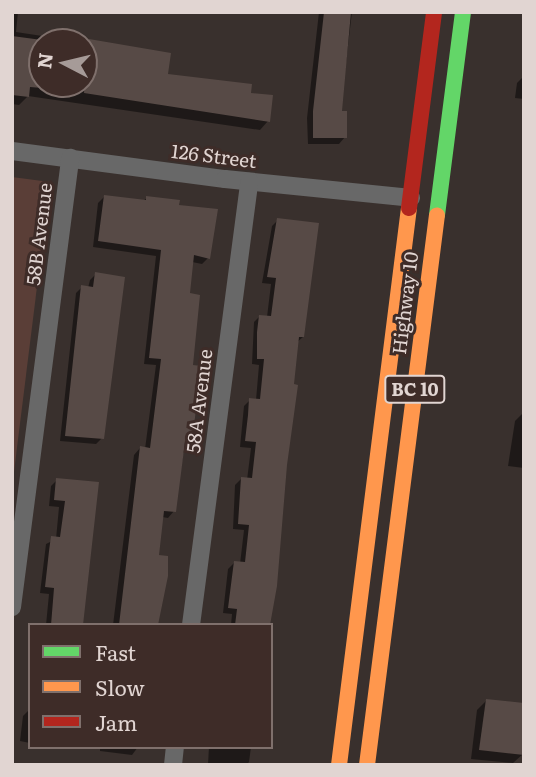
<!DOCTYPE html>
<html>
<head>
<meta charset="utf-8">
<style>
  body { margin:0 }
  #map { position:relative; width:536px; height:777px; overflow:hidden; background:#39302d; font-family:Literata,serif }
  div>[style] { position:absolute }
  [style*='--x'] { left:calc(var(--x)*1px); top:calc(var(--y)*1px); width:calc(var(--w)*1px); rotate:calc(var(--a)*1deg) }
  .green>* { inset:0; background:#5a3e37 }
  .shadow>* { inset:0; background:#0007 }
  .building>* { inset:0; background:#574a46 }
  .street>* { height:18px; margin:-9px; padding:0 9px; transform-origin:9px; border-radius:9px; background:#686868 }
  .fast>* { height:16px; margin:-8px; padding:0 8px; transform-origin:8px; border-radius:8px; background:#63d668 }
  .slow>* { height:16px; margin:-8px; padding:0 8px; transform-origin:8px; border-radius:8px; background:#ff974d }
  .jam>* { height:16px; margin:-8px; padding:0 8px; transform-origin:8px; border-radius:8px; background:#b3261e }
  span { translate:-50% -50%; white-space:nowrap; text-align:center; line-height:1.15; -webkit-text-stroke:6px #3e2c28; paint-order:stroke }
  .shield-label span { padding:2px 5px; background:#3e2c28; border:2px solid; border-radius:5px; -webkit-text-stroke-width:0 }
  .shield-label { font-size:18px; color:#e1d5d2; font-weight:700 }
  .street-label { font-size:19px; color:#e1d5d2 }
  .frame { position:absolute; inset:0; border:14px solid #e1d5d2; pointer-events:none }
  .legend { position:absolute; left:28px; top:623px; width:245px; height:126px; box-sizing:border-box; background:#3e2c28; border:2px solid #7f706c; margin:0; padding:9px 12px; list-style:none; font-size:21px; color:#e1d5d2 }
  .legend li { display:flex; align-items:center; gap:14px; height:35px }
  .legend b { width:35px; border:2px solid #7f706c }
  .north { position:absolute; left:28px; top:28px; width:70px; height:70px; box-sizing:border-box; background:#3e2c28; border:2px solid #7f706c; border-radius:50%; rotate:277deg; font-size:19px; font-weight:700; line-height:28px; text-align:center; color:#e1d5d2 }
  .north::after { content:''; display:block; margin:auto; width:24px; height:32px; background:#a69b98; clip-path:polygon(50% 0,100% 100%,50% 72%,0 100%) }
</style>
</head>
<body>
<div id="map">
  <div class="green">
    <div style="clip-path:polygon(12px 177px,50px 182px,12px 488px)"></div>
  </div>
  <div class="shadow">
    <div style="clip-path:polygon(12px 12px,18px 12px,16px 32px,82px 42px,42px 42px,42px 84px,84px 84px,84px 42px,169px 55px,166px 76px,249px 94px,268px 121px,260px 130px,28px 96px,19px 105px,12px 104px)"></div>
    <div style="clip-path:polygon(319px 12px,352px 12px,340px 113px,345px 137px,339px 144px,308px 144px,307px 118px)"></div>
    <div style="clip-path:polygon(524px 76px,524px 99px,515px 98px,517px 83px)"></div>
    <div style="clip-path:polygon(104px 197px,143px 201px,147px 198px,177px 206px,208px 258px,202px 264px,192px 262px,188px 295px,190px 442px,184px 449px,174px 511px,168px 518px,162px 517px,157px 556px,166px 576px,156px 625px,113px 625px,134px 455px,140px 448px,145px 449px,156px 365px,144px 364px,156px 256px,93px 247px,98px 203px)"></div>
    <div style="clip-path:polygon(278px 220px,303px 337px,296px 343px,267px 625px,231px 625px,232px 614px,223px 613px,228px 569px,234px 563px,240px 564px,244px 530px,233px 529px,235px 485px,241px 479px,247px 480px,251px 448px,240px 447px,244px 406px,250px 400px,256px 400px,259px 365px,252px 364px,254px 322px,260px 316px,267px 317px,271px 284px,262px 283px,272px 226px)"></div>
    <div style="clip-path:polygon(96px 274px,102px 438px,96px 444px,60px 441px,76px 293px,82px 287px,88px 288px,90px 280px)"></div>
    <div style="clip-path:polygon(524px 412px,524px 468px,508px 466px,515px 421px)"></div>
    <div style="clip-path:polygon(57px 480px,97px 483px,81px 625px,46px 625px,49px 594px,40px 593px,46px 544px,56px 539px,59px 507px,49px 506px,51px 486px)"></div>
    <div style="clip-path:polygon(486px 701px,523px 754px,513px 763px,471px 759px,477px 710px)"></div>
    <div style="clip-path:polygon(29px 710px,30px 743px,20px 741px,23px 716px)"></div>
    <div style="clip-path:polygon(100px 747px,138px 747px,132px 755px,100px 751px)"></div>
    <div style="clip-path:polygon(209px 747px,251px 747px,249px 762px,246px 765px,208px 764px)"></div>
  </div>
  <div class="building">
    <div style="clip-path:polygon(324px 12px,351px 12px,342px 111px,347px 111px,347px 138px,313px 138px,313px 111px)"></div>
    <div style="clip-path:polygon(12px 36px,42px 40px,42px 88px,30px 87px,29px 97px,12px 95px)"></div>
    <div style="clip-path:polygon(89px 39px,171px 53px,168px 74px,252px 84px,251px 93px,273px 95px,270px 122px,84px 93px)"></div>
    <div style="clip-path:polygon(104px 195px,146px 200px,146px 196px,180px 200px,179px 205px,218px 209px,210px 259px,194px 255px,190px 293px,200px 295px,193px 365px,201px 366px,192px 443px,185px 442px,176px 512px,164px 511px,159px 555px,168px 556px,168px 576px,158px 625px,119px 625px,140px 446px,150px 448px,161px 359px,149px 358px,161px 250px,98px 241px)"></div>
    <div style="clip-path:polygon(277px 218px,319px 223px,304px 337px,299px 337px,294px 384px,298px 385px,287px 465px,277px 586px,270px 625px,235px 625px,237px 609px,228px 608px,234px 561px,245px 562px,249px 525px,238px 524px,241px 477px,252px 478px,256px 442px,245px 441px,248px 415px,249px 398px,260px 399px,264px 359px,257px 359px,257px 332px,259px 315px,271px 316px,276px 278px,267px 277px)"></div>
    <div style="clip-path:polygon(95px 272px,125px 277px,104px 439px,65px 436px,81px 285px,93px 287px)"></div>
    <div style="clip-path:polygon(56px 478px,99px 482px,83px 625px,51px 625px,54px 588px,45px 587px,49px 551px,51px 536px,60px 537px,65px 501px,54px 500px)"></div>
    <div style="clip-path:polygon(486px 699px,524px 703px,524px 755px,479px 750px)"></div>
  </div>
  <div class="street">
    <div style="--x:12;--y:151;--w:215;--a:7.5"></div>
    <div style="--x:225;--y:179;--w:187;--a:5.8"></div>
    <div style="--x:12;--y:607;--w:453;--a:-82.6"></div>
    <div style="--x:191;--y:625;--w:447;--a:-82.5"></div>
    <div style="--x:173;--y:765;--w:18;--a:-84"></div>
  </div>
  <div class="fast">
    <div style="--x:437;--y:215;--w:205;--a:-82.7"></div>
  </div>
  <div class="slow">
    <div style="--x:339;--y:765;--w:561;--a:-82.84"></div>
    <div style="--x:367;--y:765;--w:554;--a:-82.75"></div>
  </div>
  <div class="jam">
    <div style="--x:409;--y:208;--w:198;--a:-82.7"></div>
  </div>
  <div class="shield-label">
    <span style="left:415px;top:389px">BC 10</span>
  </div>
  <div class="street-label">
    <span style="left:214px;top:156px;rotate:7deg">126 Street</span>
    <span style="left:39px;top:234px;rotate:-83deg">58B Avenue</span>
    <span style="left:405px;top:303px;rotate:-83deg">Highway 10</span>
    <span style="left:199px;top:401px;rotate:-83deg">58A Avenue</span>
  </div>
  <div class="frame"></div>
  <ul class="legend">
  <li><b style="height:9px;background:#63d668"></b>Fast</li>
  <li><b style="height:9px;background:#ff974d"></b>Slow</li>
  <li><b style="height:9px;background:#b3261e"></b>Jam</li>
  </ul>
  <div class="north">N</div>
</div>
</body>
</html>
